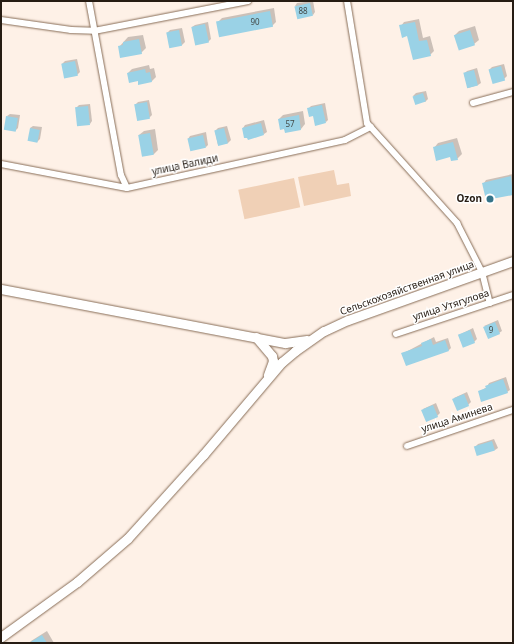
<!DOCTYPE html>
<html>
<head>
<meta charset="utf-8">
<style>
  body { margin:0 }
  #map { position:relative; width:514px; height:644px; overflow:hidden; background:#fef1e7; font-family:"Noto Sans",sans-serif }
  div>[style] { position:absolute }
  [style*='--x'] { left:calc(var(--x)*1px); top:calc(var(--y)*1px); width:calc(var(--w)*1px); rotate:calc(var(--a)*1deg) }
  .green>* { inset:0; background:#f0d0b6; transform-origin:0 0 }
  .shadow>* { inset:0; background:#0003 }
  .building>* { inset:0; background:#9ad2e6; transform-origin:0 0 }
  .roads { filter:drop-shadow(0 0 1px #886d57) drop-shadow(0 0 1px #886d57) }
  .minor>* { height:6px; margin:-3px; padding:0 3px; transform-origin:3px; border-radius:3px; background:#fff }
  .secondary>* { height:9px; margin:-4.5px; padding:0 4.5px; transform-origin:4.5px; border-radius:4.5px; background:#fff }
  .dots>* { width:11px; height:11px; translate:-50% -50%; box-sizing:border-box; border:2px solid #fff; border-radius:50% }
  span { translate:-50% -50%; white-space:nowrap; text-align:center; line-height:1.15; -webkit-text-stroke:3px #fff; paint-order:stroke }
  .number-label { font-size:8px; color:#434a48 }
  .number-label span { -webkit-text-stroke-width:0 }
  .street-label { font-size:10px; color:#261c13 }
  .poi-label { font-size:10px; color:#261c13; font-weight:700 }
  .right { translate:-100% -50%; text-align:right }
  .frame { position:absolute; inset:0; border:2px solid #261c13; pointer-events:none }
</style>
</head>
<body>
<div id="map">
  <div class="green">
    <div style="clip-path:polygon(334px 170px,337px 185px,349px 183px,351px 196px,304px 206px,298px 177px)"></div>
    <div style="left:294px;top:178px;width:30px;height:57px;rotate:78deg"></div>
  </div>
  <div class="shadow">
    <div style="clip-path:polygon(313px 1px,315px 12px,313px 15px,295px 6px,297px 3px)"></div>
    <div style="clip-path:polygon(274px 8px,276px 22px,272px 26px,218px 22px,222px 18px)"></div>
    <div style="clip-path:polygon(419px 19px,423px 38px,430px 36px,434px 51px,430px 55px,408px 35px,401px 26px,404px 22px)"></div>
    <div style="clip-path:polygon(208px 22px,211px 39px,208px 42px,192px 27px,195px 25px)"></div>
    <div style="clip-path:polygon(475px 26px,479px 40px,474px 44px,455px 35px,459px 31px)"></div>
    <div style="clip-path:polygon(182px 28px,185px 42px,182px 45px,170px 47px,167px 33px,170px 30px)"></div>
    <div style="clip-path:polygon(143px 35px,146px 48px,141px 53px,119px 47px,128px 37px)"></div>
    <div style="clip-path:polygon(77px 59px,80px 72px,77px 75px,62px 64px,65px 61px)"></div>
    <div style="clip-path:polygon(504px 64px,507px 76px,504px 79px,489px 70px,492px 67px)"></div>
    <div style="clip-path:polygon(149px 65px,150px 69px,154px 68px,156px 77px,152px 81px,138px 80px,128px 73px,132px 69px)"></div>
    <div style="clip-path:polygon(477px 68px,481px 83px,478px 85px,468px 88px,464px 74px,467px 71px)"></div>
    <div style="clip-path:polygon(426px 91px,428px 99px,425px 102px,413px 96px,416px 93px)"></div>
    <div style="clip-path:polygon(149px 100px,152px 115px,149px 118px,135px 105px,138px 102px)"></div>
    <div style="clip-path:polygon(325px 103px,328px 120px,326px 122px,314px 115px,308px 109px,311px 106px)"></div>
    <div style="clip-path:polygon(90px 104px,92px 121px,90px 124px,76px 108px,79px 105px)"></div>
    <div style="clip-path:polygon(303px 111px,305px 124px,301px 129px,286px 132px,279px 119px,283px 115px)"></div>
    <div style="clip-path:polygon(10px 114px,20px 115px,18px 128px,15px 131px,7px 116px)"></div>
    <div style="clip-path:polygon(264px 120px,267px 132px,264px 134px,243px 128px,245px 125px)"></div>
    <div style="clip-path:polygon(33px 126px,42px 127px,40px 139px,37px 142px,30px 128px)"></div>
    <div style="clip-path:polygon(227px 126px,231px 140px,228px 143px,218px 145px,215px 131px,218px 128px)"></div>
    <div style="clip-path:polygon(155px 129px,158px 150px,154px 154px,143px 156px,139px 135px,144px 131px)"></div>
    <div style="clip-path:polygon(206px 132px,208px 145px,206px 147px,188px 139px,190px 136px)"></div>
    <div style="clip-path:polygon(457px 138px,462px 154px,457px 159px,434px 148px,438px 143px)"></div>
    <div style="clip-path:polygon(513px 174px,513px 194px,487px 199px,484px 183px,486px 180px)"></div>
    <div style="clip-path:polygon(498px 320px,502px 331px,499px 333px,484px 326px)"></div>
    <div style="clip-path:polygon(473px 328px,477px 339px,474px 342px,459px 335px)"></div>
    <div style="clip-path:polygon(434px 337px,436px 342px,448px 338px,451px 348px,449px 350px,402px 354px)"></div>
    <div style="clip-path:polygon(506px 377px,510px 390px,507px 392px,479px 392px,487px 387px,489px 383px)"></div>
    <div style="clip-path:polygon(467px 392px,471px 402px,468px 405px,454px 398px)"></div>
    <div style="clip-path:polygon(436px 403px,440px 413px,437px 416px,423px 409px)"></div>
    <div style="clip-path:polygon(494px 439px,498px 448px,495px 450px,475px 447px,478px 444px)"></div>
    <div style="clip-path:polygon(47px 631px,54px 643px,29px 643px,31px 641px)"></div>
  </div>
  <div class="building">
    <div style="left:310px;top:3px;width:13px;height:16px;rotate:77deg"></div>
    <div style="left:270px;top:11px;width:16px;height:55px;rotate:79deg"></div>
    <div style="clip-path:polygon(415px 22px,419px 41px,427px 40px,431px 56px,413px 60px,407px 36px,402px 38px,399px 25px)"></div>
    <div style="left:205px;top:24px;width:19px;height:14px;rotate:78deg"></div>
    <div style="left:179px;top:30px;width:16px;height:13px;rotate:79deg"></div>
    <div style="left:470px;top:30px;width:16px;height:17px;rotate:72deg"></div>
    <div style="clip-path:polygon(139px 39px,142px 54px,120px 58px,118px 46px,123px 45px,123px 42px)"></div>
    <div style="left:75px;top:61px;width:15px;height:14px;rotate:79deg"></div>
    <div style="left:501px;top:66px;width:15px;height:13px;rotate:74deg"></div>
    <div style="clip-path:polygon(145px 69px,146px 73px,150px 72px,152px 82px,138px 85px,138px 81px,129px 83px,127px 73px)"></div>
    <div style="left:474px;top:70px;width:16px;height:11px;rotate:76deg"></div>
    <div style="left:423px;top:93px;width:9px;height:11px;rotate:72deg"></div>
    <div style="left:147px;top:102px;width:17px;height:13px;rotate:80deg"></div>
    <div style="clip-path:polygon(322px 105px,326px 123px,315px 126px,313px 116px,309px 117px,307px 108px)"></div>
    <div style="left:88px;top:106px;width:19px;height:13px;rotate:84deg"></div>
    <div style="clip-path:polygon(299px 115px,301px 130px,285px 133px,284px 129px,280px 130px,278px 119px)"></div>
    <div style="left:6px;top:116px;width:12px;height:14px;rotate:9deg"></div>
    <div style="clip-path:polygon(261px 123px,264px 135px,248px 140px,247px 138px,244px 138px,242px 128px)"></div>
    <div style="left:30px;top:128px;width:10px;height:13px;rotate:11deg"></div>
    <div style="left:224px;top:128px;width:16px;height:10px;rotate:76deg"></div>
    <div style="left:150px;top:133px;width:22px;height:12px;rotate:80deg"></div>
    <div style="left:203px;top:135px;width:13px;height:16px;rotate:77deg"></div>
    <div style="clip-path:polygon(453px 142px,458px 160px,451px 161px,450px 157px,436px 161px,433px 147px)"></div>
    <div style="clip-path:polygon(511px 176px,513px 195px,486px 200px,482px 183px)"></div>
    <div style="left:495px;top:322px;width:13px;height:13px;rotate:67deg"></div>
    <div style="left:470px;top:330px;width:14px;height:13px;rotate:69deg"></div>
    <div style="clip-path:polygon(431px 339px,433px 345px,445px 340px,449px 351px,406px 366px,401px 353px,422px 346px,421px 343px)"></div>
    <div style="clip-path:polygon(503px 379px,508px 393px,481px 402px,478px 391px,486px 388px,485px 386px)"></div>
    <div style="left:464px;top:394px;width:13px;height:13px;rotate:67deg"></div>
    <div style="left:433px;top:405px;width:13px;height:13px;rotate:67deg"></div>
    <div style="left:492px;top:441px;width:10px;height:19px;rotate:73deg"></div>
    <div style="clip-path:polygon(42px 635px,47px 643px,29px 643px)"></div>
  </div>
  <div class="roads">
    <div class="minor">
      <div style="--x:89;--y:1;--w:177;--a:79.6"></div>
      <div style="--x:121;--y:175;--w:14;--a:65"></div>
      <div style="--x:347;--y:1;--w:124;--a:80.7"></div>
      <div style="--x:367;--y:123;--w:135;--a:48"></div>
      <div style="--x:457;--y:223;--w:55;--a:63"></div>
      <div style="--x:482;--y:272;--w:32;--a:76"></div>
      <div style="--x:1;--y:20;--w:71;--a:8.1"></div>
      <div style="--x:71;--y:30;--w:23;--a:2"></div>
      <div style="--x:94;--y:31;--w:157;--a:-11"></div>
      <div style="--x:473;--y:103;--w:41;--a:-15.4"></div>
      <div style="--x:1;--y:164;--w:128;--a:10.8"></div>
      <div style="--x:127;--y:188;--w:223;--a:-12.4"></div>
      <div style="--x:345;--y:140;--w:29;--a:-27"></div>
      <div style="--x:396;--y:334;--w:123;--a:-18.4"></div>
      <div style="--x:407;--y:446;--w:112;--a:-18.8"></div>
    </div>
    <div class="secondary">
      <div style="--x:1;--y:289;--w:289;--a:10.8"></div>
      <div style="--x:285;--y:343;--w:22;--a:-8"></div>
      <div style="--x:256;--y:337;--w:25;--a:50"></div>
      <div style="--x:272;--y:356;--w:5;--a:79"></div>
      <div style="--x:273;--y:361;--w:15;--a:110"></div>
      <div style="--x:1;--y:637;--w:94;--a:-35.9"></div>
      <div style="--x:77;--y:582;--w:67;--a:-40.8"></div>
      <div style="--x:128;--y:538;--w:112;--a:-47.9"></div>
      <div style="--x:203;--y:455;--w:122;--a:-49.7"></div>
      <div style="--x:282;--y:362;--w:17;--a:-40"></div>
      <div style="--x:295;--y:351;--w:35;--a:-35"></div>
      <div style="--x:324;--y:331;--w:26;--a:-25"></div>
      <div style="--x:348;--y:320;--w:175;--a:-19.7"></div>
    </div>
  </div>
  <div class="dots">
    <div style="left:490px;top:199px;background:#357489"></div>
  </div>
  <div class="number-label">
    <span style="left:303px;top:11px">88</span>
    <span style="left:255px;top:22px">90</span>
    <span style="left:290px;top:124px">57</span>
    <span style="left:491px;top:330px">9</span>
  </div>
  <div class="street-label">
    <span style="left:185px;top:165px;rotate:-12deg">улица Валиди</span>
    <span style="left:407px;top:288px;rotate:-20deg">Сельскохозяйственная улица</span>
    <span style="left:451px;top:305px;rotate:-18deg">улица Утягулова</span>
    <span style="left:457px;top:418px;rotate:-18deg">улица Аминева</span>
  </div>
  <div class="poi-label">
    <span class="right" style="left:482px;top:199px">Ozon</span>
  </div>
  <div class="frame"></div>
</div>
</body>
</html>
